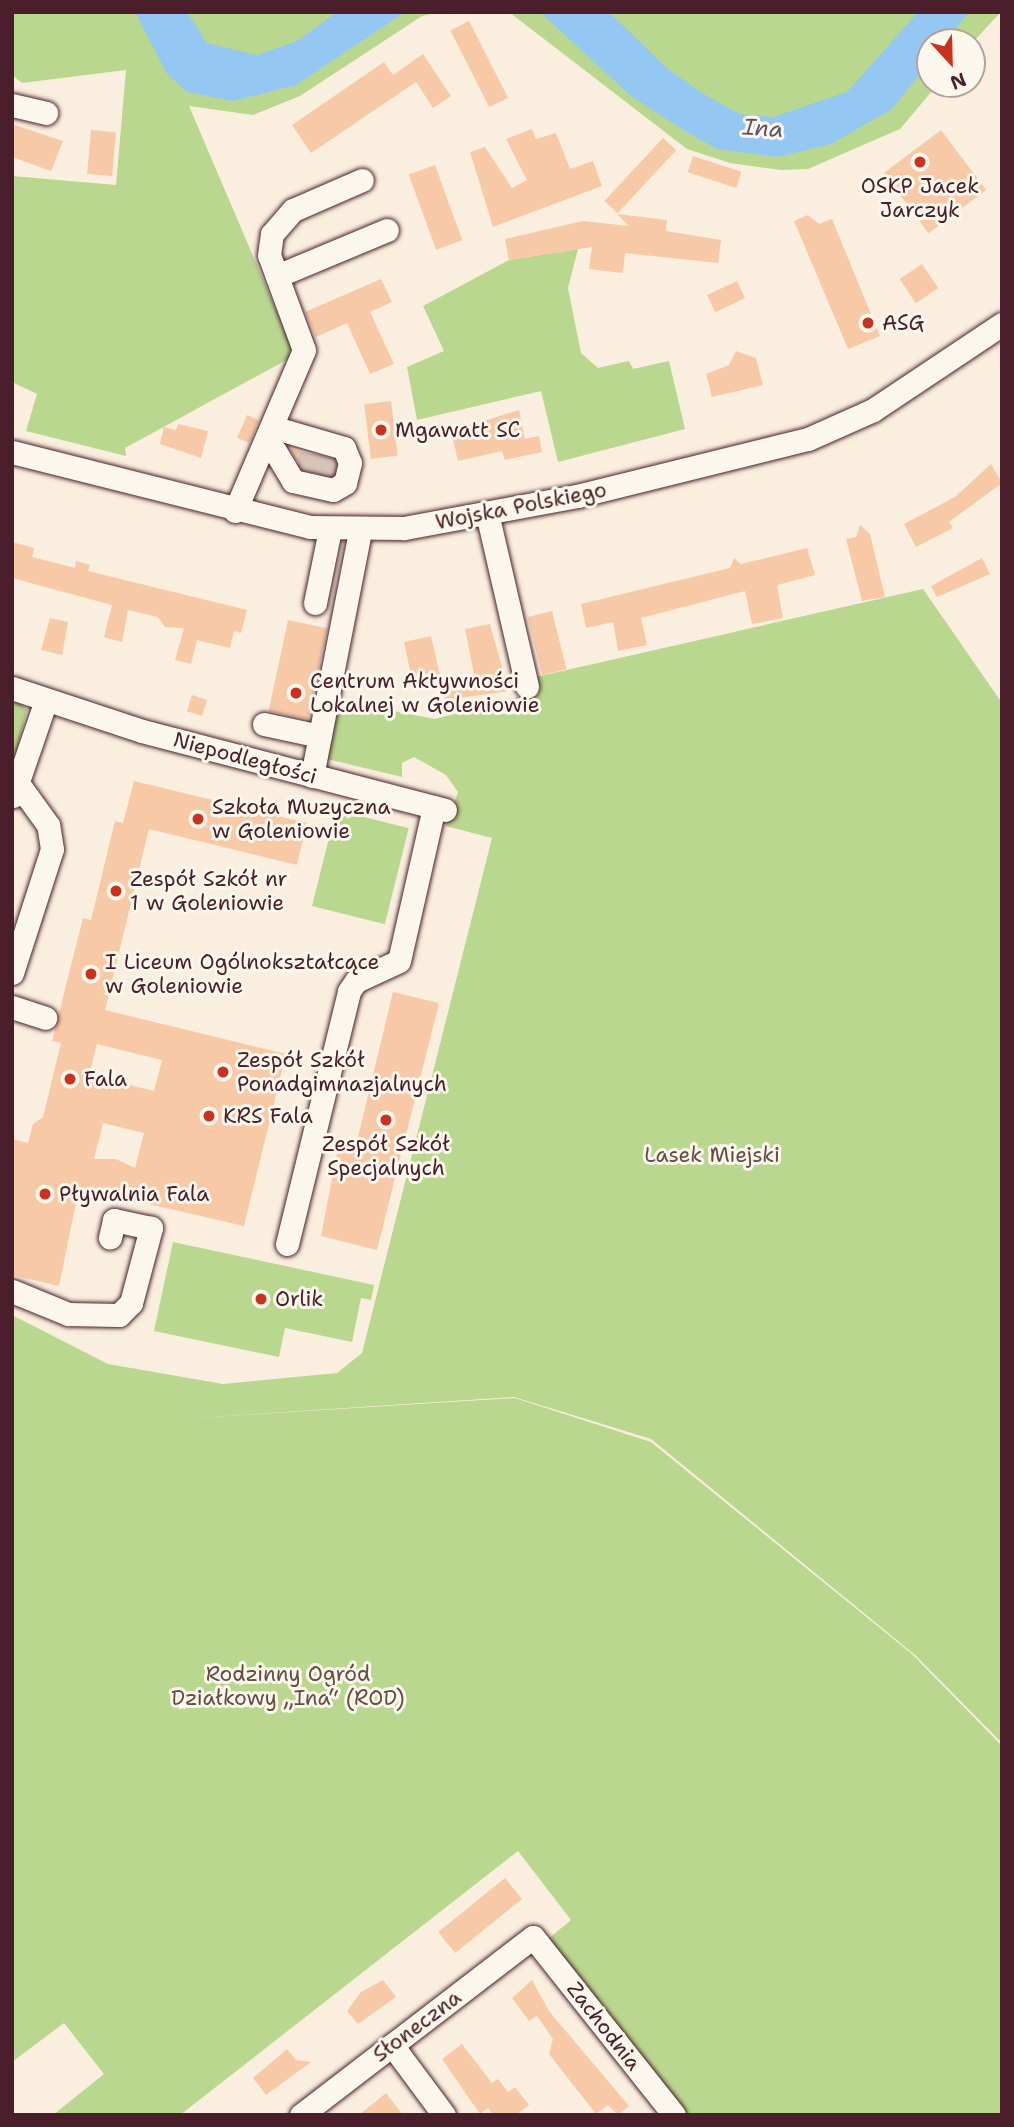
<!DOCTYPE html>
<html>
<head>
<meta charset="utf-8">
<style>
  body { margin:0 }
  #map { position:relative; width:1014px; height:2127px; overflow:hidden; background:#faeede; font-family:"Shantell Sans",sans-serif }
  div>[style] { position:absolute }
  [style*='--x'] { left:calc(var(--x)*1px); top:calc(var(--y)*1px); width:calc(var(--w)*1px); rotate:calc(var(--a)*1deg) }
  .green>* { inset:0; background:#bad78f; transform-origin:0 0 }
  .water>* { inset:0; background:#94c8f2 }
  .building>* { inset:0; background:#f8c9a7; transform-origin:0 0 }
  .minor-tunnel>* { height:23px; margin-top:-11.5px; transform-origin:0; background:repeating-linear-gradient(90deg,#d7c5ba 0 23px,transparent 0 34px) }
  .roads { filter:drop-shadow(0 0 2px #4a1f2b) drop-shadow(0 0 2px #4a1f2b) }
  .minor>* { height:23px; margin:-11.5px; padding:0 11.5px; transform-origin:11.5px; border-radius:11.5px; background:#fbf7ec }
  .dots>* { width:19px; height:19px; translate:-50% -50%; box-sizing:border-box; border:4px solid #fbf7ec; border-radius:50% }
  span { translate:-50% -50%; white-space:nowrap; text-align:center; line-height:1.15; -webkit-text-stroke:6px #fbf7ec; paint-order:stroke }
  .poi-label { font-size:21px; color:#4a1f2b }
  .left { translate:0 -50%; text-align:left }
  .street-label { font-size:21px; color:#4a1f2b }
  .park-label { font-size:21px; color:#664d44 }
  .water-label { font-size:23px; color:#605267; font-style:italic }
  .frame { position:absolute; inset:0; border:14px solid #4a1f2b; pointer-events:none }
  .north { position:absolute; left:916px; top:28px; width:70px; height:70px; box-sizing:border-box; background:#fbf7ec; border:2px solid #b4a19f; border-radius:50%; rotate:158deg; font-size:19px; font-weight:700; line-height:28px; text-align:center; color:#4a1f2b }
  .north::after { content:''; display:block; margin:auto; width:24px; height:32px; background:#c8321e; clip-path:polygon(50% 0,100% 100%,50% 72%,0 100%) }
</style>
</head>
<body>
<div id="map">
  <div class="green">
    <div style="clip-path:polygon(12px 12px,440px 12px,422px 16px,300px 96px,253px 115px,189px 106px,291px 345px,290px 358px,125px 448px,126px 456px,26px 431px,37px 394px,12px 382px,12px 176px,116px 185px,126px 70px,22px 83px,12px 75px)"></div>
    <div style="clip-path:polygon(509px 12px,1001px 12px,972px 43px,930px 42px,930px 84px,938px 84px,900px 129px,808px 169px,781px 170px,730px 163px,687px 149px)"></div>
    <div style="clip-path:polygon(578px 249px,568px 288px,581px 353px,598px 368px,629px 361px,633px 369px,669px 361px,685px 429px,558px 462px,541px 391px,417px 420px,407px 367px,444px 351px,423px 306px,509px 260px)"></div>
    <div style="clip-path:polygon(923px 589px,1002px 703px,1002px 1743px,915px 1655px,651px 1439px,514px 1397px,163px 1420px,515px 1398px,651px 1442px,912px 1654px,1002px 1746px,1002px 2115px,683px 2115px,548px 1939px,571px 1920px,518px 1851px,180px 2115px,53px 2115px,104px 2074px,64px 2023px,12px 2062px,12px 1315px,108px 1364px,223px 1384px,337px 1373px,362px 1353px,492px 838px,446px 826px,458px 792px,446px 775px,414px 757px,402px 763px,402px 777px,323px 758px,337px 700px,435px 719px,521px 696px,536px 677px)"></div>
    <div style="clip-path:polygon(12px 695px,27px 710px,12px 768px)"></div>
    <div style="left:336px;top:810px;width:75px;height:99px;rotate:14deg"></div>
    <div style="clip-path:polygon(173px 1242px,374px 1285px,371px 1300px,361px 1298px,352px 1342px,285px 1328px,279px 1357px,154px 1331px)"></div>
  </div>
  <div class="water">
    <div style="clip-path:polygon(135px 12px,187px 12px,207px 43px,257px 55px,297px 41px,337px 12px,405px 12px,296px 85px,233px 101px,187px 92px,167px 74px)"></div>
    <div style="clip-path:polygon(540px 12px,609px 12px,669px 70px,707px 96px,740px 114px,773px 117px,847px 92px,918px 12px,969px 12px,945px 42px,930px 42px,930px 61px,892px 109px,831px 144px,778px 157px,717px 149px,685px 131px,631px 96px)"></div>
  </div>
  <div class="building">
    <div style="left:469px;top:21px;width:86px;height:21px;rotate:63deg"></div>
    <div style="clip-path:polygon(423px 54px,451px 96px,433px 108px,416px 82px,311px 153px,292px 125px,384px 62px,393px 75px)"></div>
    <div style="clip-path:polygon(12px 124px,63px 141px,51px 171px,12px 157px)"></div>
    <div style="clip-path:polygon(532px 129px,536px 139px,556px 133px,570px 169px,593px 161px,602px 186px,493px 227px,470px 152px,485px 147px,512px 188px,527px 180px,506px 139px)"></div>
    <div style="left:91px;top:130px;width:25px;height:44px;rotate:5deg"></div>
    <div style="left:941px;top:130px;width:75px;height:72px;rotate:53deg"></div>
    <div style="left:663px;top:138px;width:18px;height:86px;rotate:43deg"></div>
    <div style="left:693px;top:156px;width:51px;height:17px;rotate:18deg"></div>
    <div style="left:435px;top:165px;width:80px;height:28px;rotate:70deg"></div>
    <div style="clip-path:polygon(617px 214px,667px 220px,666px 231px,721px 240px,718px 263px,625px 253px,623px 273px,589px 269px,592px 247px,509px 260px,505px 239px,583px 221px,629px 226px)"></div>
    <div style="clip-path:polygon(808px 215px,819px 224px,832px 219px,880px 336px,848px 349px,794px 221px)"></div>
    <div style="left:922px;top:264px;width:29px;height:27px;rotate:56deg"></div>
    <div style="clip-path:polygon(381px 279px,392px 302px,370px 312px,394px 364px,370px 374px,347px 323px,316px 337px,305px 312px)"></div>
    <div style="left:737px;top:281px;width:19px;height:33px;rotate:65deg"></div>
    <div style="clip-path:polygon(736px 351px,756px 358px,763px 385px,712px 397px,706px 374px,729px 365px)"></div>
    <div style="left:391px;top:401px;width:55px;height:27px;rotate:83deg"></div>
    <div style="clip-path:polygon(519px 410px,525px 439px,539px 436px,542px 452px,505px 460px,502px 451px,458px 461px,451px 431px)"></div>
    <div style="left:247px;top:415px;width:13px;height:25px;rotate:23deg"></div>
    <div style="clip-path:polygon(178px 424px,208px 431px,201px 458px,160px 444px,164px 427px,176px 430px)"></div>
    <div style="clip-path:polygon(290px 449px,334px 460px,333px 474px,302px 469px)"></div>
    <div style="clip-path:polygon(991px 464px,1002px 483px,949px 522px,953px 528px,916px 547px,904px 524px,955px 497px)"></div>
    <div style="clip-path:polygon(860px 525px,870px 534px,885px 597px,862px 601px,846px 539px,856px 537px)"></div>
    <div style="clip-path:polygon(12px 542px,34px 548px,32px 557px,75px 568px,76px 561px,90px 565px,88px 571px,247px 610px,241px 633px,234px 631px,230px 648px,197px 640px,191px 664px,175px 660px,184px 628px,165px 627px,158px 617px,128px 610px,122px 642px,104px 637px,112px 605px,12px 578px)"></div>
    <div style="clip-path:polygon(807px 548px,815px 575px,777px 585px,783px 618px,752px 624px,745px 591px,641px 618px,647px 645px,618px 651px,613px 622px,586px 628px,581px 604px,730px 568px,734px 558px,741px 564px)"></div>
    <div style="clip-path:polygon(982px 558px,990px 574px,937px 597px,931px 586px)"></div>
    <div style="left:552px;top:611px;width:60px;height:25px;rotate:76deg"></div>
    <div style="clip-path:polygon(50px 618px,68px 622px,62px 655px,41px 650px)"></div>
    <div style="left:288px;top:620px;width:40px;height:93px;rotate:12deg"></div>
    <div style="clip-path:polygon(490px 624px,509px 691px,445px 700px,442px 685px,474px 674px,465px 629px)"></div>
    <div style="clip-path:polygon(431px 636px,441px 680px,423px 684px,422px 678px,412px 680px,404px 642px)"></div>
    <div style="left:192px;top:695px;width:16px;height:17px;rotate:18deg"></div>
    <div style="clip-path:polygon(evenodd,134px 781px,307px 823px,297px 865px,149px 829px,105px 1010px,286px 1054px,244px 1226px,79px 1188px,59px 1286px,12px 1275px,12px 1139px,28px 1143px,33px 1124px,43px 1117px,61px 1043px,52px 1041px,83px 918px,91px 920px,115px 821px,123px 823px,134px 781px,97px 1044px,162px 1060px,154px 1091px,89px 1075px,97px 1044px,134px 781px,103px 1123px,144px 1133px,135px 1168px,116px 1159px,94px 1159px,103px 1123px)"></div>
    <div style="clip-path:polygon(393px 992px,439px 1003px,377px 1250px,321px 1236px,340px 1137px,357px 1141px)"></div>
    <div style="left:505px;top:1878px;width:27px;height:86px;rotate:51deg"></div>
    <div style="clip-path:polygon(383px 1980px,396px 1997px,358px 2024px,347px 2011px,361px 1992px)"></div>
    <div style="clip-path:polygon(532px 1980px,549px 2011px,629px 2106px,618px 2115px,608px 2105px,596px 2114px,549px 2054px,553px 2039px,537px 2016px,529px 2021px,512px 1998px)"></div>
    <div style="clip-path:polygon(462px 2044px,492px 2083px,498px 2079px,508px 2092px,515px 2087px,529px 2105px,516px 2115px,493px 2115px,488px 2108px,480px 2114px,442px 2059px)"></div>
    <div style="clip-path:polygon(287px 2049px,296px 2060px,311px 2062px,266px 2095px,253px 2078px)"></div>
    <div style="clip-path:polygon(386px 2093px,403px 2115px,359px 2115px)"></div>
  </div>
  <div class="minor-tunnel">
    <div style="--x:308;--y:472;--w:19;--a:-81"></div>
    <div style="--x:329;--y:477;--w:20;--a:-79"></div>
  </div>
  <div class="roads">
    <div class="minor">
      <div style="--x:12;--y:105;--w:35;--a:13"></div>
      <div style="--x:277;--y:276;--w:119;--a:-22.7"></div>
      <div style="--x:264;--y:446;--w:12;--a:24"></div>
      <div style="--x:275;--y:451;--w:35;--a:59"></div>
      <div style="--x:293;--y:481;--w:41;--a:12.7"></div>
      <div style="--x:333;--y:490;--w:14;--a:-30"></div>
      <div style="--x:345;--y:483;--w:21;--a:-76"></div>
      <div style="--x:350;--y:463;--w:16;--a:-112"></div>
      <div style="--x:344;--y:448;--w:75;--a:-163.7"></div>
      <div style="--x:12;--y:452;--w:307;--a:14.1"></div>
      <div style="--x:310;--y:527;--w:94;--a:0.6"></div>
      <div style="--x:404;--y:528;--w:176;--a:-10.5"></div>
      <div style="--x:577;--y:496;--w:238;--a:-13.9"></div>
      <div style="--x:808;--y:439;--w:71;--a:-24"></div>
      <div style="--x:873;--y:410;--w:155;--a:-33.7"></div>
      <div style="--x:235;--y:511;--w:175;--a:-66.8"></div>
      <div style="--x:304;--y:350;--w:101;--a:-110.2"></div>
      <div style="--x:269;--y:255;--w:21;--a:-82"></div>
      <div style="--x:272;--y:234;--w:32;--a:-49"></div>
      <div style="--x:293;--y:210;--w:75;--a:-23.5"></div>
      <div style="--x:487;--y:513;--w:178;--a:77"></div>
      <div style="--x:315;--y:603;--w:76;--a:-78.5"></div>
      <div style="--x:12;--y:688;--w:137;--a:18.3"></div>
      <div style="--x:142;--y:731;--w:313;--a:14.6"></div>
      <div style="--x:264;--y:724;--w:57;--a:12.1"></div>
      <div style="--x:312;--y:776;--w:250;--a:-78.9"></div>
      <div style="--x:13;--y:796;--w:98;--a:-71"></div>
      <div style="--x:12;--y:973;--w:130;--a:-72.1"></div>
      <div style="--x:52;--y:849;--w:24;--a:-99"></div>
      <div style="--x:48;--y:825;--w:53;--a:-125.8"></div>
      <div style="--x:12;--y:1007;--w:35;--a:18"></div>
      <div style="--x:287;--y:1244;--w:260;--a:-76.2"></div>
      <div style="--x:349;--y:991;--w:12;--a:-55"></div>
      <div style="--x:356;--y:981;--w:47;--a:-24.9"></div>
      <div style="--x:399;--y:961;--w:158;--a:-77.2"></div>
      <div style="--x:12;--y:1291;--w:61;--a:22.3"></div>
      <div style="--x:68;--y:1314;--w:51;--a:1.1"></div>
      <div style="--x:119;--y:1315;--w:17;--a:-45"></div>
      <div style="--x:131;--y:1303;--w:78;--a:-75.1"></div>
      <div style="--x:151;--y:1228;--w:38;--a:-168"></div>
      <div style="--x:114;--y:1220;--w:18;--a:103"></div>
      <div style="--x:392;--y:2045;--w:87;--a:53.4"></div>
      <div style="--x:301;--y:2115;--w:292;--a:-37.5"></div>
      <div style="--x:533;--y:1937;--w:227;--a:51.6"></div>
    </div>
  </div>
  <div class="dots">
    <div style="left:920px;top:162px;background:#c8321e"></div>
    <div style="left:868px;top:323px;background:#c8321e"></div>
    <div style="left:381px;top:430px;background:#c8321e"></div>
    <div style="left:296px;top:693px;background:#c8321e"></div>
    <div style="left:198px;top:819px;background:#c8321e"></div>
    <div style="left:116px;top:891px;background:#c8321e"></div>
    <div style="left:91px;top:974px;background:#c8321e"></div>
    <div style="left:223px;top:1072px;background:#c8321e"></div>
    <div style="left:70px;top:1079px;background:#c8321e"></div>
    <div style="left:209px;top:1116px;background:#c8321e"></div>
    <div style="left:386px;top:1120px;background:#c8321e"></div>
    <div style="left:45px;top:1194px;background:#c8321e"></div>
    <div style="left:261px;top:1299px;background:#c8321e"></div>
  </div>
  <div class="poi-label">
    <span style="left:920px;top:198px">OSKP Jacek<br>Jarczyk</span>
    <span class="left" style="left:882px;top:323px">ASG</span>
    <span class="left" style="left:395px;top:430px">Mgawatt SC</span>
    <span class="left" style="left:310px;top:693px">Centrum Aktywności<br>Lokalnej w Goleniowie</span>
    <span class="left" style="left:212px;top:819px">Szkoła Muzyczna<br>w Goleniowie</span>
    <span class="left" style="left:130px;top:891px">Zespół Szkół nr<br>1 w Goleniowie</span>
    <span class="left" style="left:105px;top:974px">I Liceum Ogólnokształcące<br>w Goleniowie</span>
    <span class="left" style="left:237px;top:1072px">Zespół Szkół<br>Ponadgimnazjalnych</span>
    <span class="left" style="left:84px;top:1079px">Fala</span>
    <span class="left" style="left:223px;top:1116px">KRS Fala</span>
    <span style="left:386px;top:1156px">Zespół Szkół<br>Specjalnych</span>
    <span class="left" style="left:59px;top:1194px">Pływalnia Fala</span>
    <span class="left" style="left:275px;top:1299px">Orlik</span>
  </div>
  <div class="street-label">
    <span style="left:521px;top:506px;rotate:-11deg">Wojska Polskiego</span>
    <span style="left:245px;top:758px;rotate:15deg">Niepodległości</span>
    <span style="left:417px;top:2026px;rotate:-37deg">Słoneczna</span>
    <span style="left:604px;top:2026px;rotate:52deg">Zachodnia</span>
  </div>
  <div class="park-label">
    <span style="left:712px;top:1155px">Lasek Miejski</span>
    <span style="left:288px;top:1686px">Rodzinny Ogród<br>Działkowy „Ina“ (ROD)</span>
  </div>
  <div class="water-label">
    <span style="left:763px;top:128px;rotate:4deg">Ina</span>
  </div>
  <div class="frame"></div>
  <div class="north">N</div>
</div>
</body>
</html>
